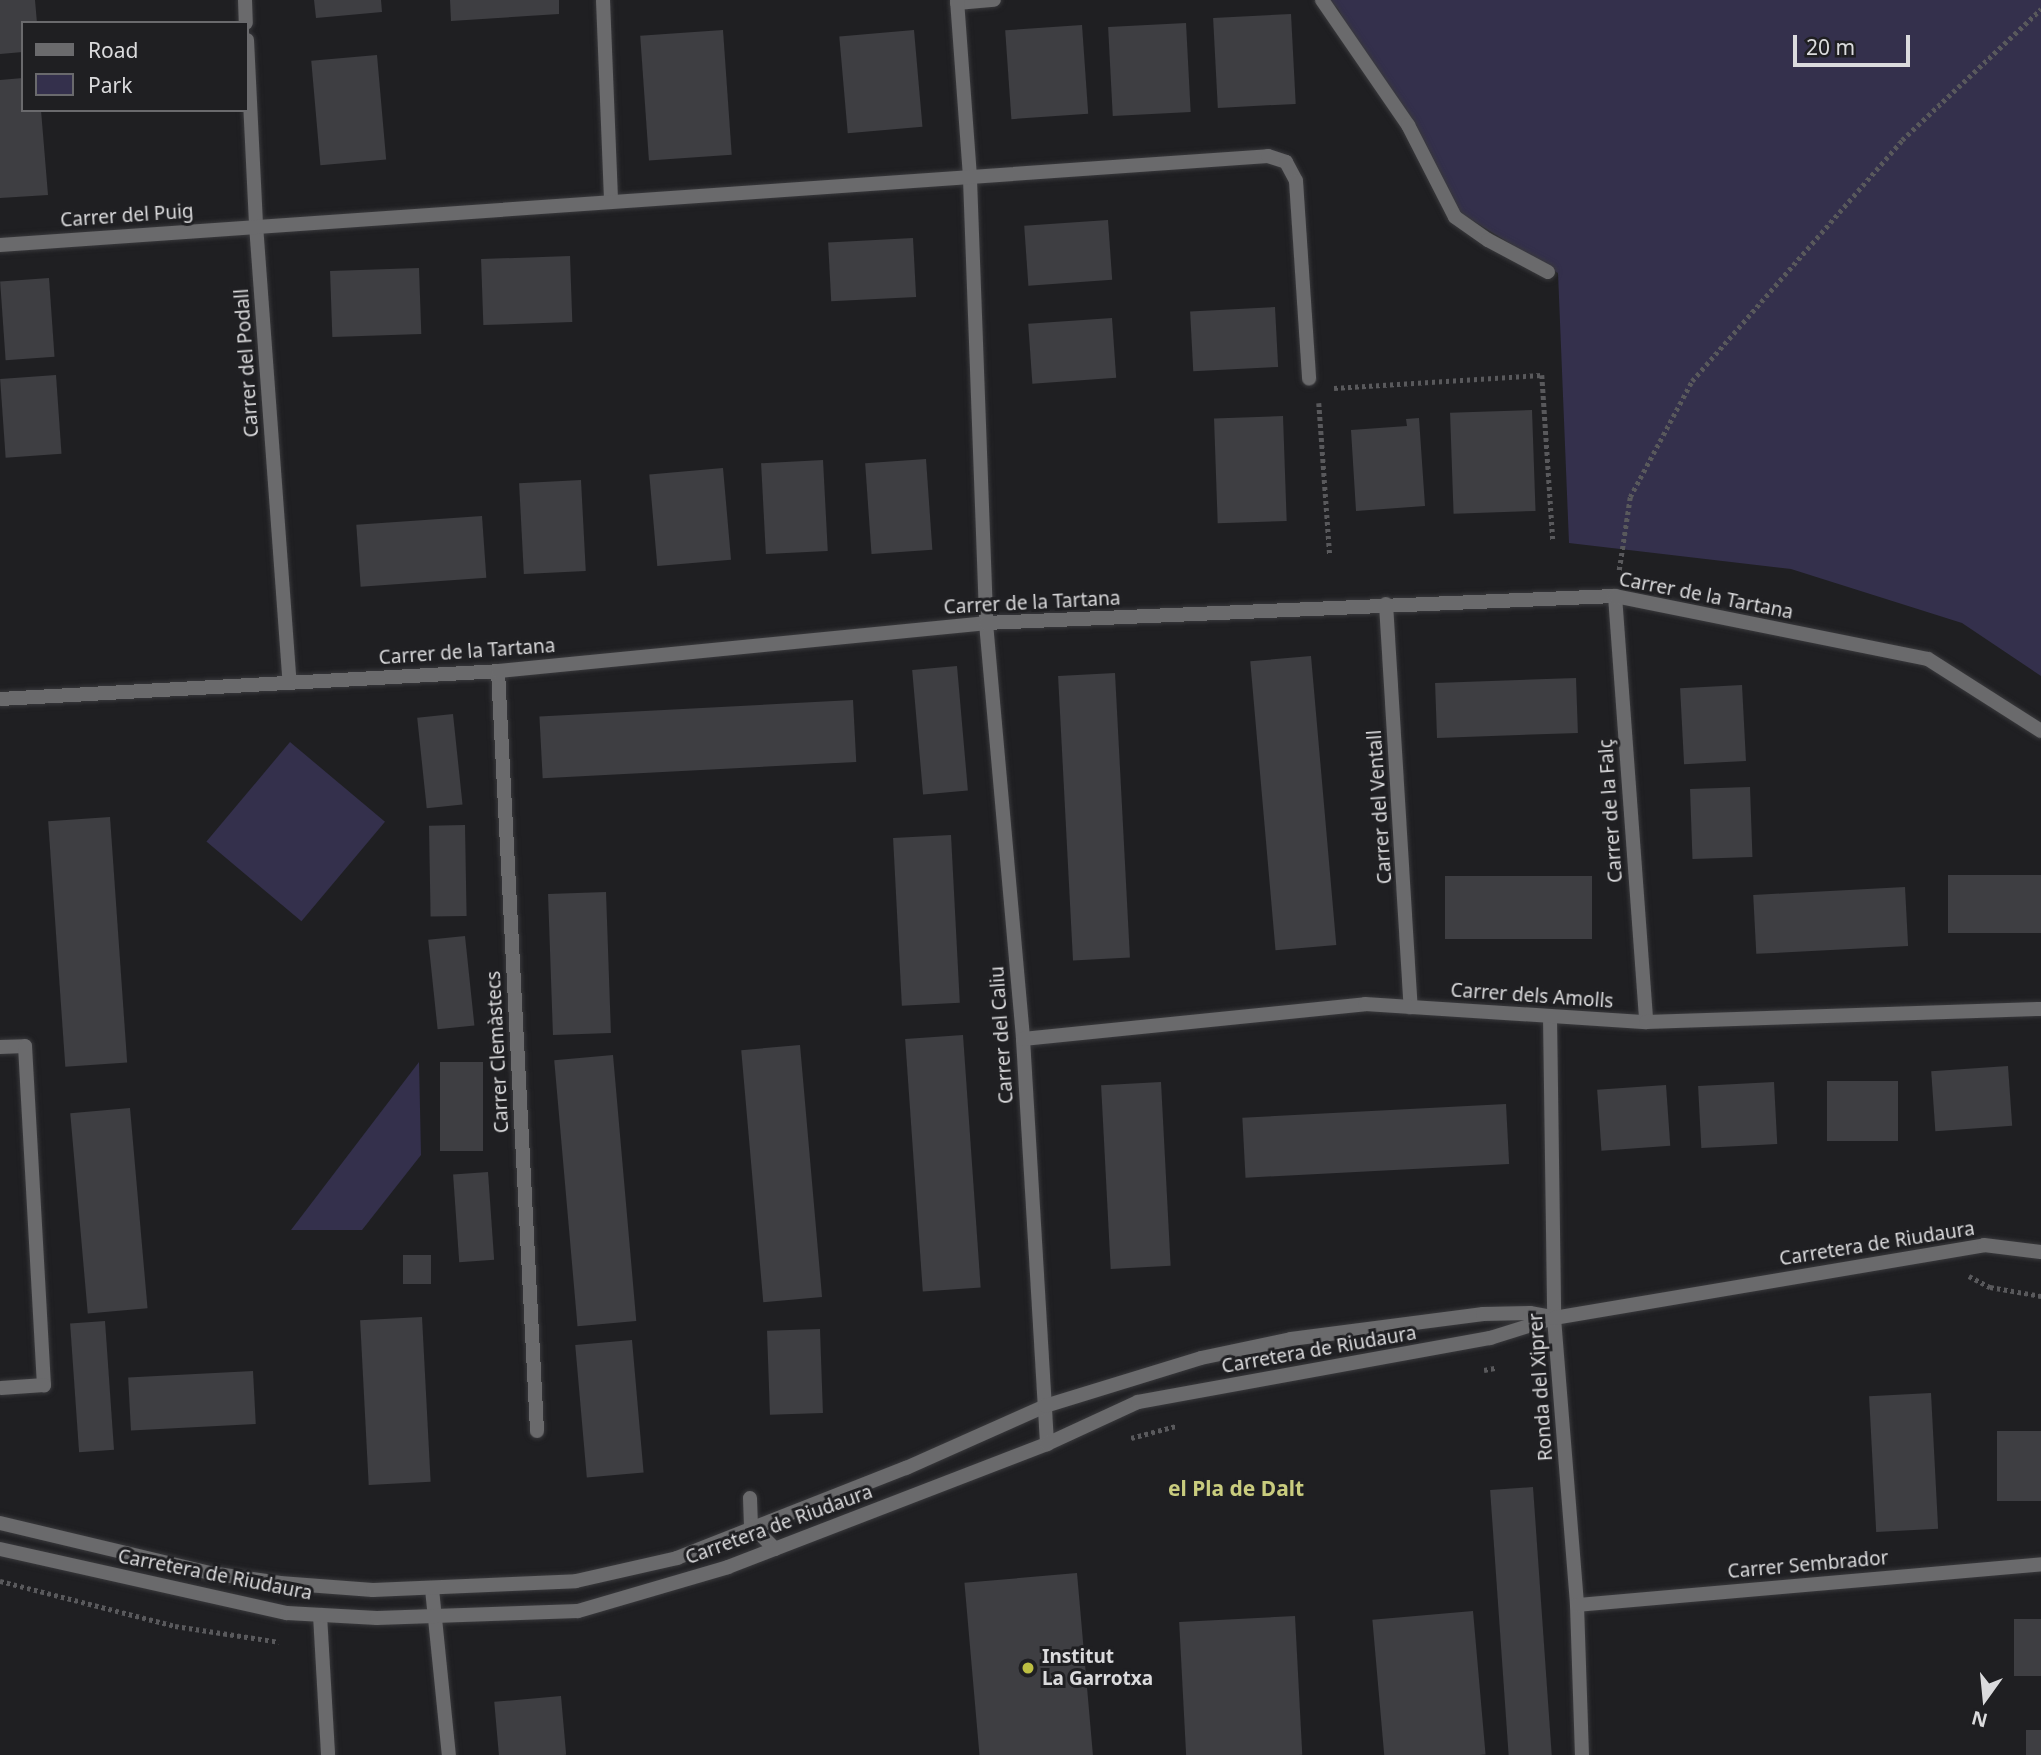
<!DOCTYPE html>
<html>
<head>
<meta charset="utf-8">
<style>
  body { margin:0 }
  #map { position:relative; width:2041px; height:1755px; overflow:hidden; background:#1f1f22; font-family:"Noto Sans",sans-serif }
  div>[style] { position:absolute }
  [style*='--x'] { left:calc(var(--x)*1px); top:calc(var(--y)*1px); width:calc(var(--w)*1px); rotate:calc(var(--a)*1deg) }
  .green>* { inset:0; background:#34304c; transform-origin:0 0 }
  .building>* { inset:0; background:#3e3e42; transform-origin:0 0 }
  .path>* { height:4.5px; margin-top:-2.25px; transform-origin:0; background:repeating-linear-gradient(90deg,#59595c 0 3.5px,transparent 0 7px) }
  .roads { filter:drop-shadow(0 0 2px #39393c) drop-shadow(0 0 2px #39393c) }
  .service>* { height:14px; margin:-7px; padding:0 7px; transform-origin:7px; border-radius:7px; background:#6a6a6c }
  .pedestrian>* { height:14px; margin:-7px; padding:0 7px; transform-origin:7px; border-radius:7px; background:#6a6a6c }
  .minor>* { height:14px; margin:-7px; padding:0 7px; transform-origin:7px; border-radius:7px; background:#6a6a6c }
  .tertiary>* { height:14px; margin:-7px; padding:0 7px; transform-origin:7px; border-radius:7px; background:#6a6a6c }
  .dots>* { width:19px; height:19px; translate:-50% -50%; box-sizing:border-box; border:4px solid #1f1f22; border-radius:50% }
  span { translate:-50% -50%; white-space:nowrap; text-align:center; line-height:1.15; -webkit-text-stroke:6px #1f1f22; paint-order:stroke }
  .street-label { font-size:19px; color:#dbdbdd }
  .poi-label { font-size:19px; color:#dbdbdd; font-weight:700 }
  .left { translate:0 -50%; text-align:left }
  .neighbourhood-label { font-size:21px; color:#c9cc7e; font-weight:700 }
  .legend { position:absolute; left:21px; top:21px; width:228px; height:91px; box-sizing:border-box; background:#1f1f22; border:2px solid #6a6a6d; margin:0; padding:9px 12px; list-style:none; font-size:21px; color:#dbdbdd }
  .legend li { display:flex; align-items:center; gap:14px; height:35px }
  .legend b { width:35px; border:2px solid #6a6a6d }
  .north { position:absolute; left:1950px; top:1664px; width:70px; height:70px; -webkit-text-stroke:5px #1f1f22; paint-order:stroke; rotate:195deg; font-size:19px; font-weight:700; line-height:28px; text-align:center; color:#dbdbdd }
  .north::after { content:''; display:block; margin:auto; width:24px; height:32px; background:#dbdbdd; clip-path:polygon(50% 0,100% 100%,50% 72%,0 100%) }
  .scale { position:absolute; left:1793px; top:35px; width:117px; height:32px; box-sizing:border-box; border:4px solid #dbdbdd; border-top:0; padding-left:9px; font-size:21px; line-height:24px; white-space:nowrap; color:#dbdbdd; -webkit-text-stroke:5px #1f1f22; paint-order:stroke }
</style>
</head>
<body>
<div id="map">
  <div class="green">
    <div style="clip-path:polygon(1328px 0,2041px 0,2041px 676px,1962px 623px,1791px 569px,1569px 543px,1558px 273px,1444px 203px,1338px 9px)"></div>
    <div style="left:290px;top:742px;width:124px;height:130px;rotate:40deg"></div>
    <div style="clip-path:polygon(419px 1062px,421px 1155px,362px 1230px,291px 1230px)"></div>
  </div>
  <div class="building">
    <div style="clip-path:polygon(0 0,35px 0,37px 23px,23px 23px,23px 52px,0 54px)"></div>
    <div style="clip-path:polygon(314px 0,381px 0,382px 12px,316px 18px)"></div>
    <div style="clip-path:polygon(450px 0,559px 0,559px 14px,451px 21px)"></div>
    <div style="left:1291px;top:14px;width:90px;height:78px;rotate:87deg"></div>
    <div style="left:1186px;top:23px;width:89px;height:78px;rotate:87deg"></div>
    <div style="left:1082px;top:25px;width:89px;height:77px;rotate:86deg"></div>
    <div style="left:723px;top:30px;width:125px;height:83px;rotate:86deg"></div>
    <div style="left:914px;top:30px;width:97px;height:75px;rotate:85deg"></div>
    <div style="left:377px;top:55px;width:105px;height:66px;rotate:85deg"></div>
    <div style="clip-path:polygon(23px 78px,23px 110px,41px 110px,48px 195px,0 198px,0 80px)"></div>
    <div style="left:1108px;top:220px;width:60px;height:84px;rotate:86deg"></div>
    <div style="left:913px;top:238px;width:59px;height:85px;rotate:87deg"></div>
    <div style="left:570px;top:256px;width:66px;height:89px;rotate:88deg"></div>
    <div style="left:419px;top:268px;width:66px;height:89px;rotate:88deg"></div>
    <div style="left:49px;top:278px;width:79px;height:49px;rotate:86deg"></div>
    <div style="left:1275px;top:307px;width:60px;height:85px;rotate:87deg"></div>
    <div style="left:1112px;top:318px;width:60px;height:84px;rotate:86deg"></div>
    <div style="left:56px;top:375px;width:79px;height:56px;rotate:86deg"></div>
    <div style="left:1532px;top:410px;width:101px;height:82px;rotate:88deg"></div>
    <div style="left:1283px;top:416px;width:105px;height:69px;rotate:88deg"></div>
    <div style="clip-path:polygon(1419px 418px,1425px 506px,1356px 511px,1351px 430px,1407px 426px,1406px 419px)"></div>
    <div style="left:926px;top:459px;width:91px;height:61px;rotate:86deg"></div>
    <div style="left:823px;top:460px;width:91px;height:62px;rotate:87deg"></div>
    <div style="left:723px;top:468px;width:92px;height:74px;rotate:85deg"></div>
    <div style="left:581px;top:480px;width:91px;height:62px;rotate:87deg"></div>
    <div style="left:482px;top:516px;width:62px;height:126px;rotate:86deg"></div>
    <div style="left:1311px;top:656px;width:290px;height:61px;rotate:85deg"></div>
    <div style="left:957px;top:666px;width:125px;height:45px;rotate:85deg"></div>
    <div style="left:1115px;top:673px;width:285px;height:57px;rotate:87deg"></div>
    <div style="left:1576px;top:678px;width:55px;height:141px;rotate:88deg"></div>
    <div style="left:1742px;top:685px;width:76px;height:62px;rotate:87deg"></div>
    <div style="left:853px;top:700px;width:62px;height:314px;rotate:87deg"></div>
    <div style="left:453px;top:714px;width:91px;height:36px;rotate:84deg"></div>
    <div style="left:1750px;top:787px;width:70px;height:60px;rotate:88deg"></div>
    <div style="left:110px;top:817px;width:246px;height:62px;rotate:86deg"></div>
    <div style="left:465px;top:825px;width:91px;height:36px;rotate:89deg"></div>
    <div style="left:951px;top:835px;width:168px;height:58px;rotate:87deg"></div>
    <div style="left:2041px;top:875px;width:58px;height:93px;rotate:90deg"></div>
    <div style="left:1445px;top:876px;width:147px;height:63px"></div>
    <div style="left:1905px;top:887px;width:59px;height:152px;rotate:87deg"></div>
    <div style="left:606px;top:892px;width:141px;height:58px;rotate:88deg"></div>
    <div style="left:465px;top:936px;width:90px;height:37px;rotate:84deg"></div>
    <div style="left:963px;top:1035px;width:253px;height:58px;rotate:86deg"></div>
    <div style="left:800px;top:1045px;width:253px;height:59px;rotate:85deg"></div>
    <div style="left:613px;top:1055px;width:267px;height:59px;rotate:85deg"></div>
    <div style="left:440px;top:1062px;width:43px;height:89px"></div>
    <div style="left:2008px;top:1066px;width:60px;height:77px;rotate:86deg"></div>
    <div style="left:1827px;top:1081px;width:71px;height:60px"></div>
    <div style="left:1161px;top:1082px;width:184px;height:60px;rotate:87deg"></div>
    <div style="left:1774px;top:1082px;width:62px;height:76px;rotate:87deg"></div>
    <div style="left:1666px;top:1085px;width:61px;height:69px;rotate:86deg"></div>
    <div style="left:1506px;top:1104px;width:60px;height:264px;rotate:87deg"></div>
    <div style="left:130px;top:1108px;width:201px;height:60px;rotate:85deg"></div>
    <div style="left:488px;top:1172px;width:88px;height:35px;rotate:86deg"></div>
    <div style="left:431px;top:1255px;width:29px;height:28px;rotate:90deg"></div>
    <div style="left:422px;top:1317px;width:165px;height:62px;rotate:87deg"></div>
    <div style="left:105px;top:1321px;width:129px;height:35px;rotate:86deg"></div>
    <div style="left:820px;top:1329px;width:84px;height:53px;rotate:88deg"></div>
    <div style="left:632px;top:1340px;width:133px;height:57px;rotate:85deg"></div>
    <div style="left:253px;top:1371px;width:53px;height:125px;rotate:87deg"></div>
    <div style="left:1931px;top:1393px;width:136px;height:62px;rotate:87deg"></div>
    <div style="left:2041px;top:1431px;width:70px;height:44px;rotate:90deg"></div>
    <div style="left:1533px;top:1487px;width:269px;height:43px;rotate:86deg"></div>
    <div style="left:1077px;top:1573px;width:183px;height:113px;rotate:85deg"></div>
    <div style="left:1473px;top:1611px;width:144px;height:101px;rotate:85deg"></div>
    <div style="left:1295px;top:1616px;width:139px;height:116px;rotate:87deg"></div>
    <div style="left:2041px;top:1619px;width:57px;height:27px;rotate:90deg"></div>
    <div style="left:561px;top:1696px;width:59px;height:67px;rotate:85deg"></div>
    <div style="left:2026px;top:1730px;width:15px;height:25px"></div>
  </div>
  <div class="path">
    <div style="--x:1334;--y:388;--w:208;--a:-3.6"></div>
    <div style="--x:1542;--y:375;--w:165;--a:86.2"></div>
    <div style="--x:1319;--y:403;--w:152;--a:85.9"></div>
    <div style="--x:1619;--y:570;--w:74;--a:-81.4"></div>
    <div style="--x:1630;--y:497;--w:132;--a:-61.9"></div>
    <div style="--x:1692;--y:381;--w:320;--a:-48.9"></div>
    <div style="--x:1902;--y:140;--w:191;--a:-43.3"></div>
    <div style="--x:1969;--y:1276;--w:24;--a:28"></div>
    <div style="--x:1990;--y:1287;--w:52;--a:10"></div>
    <div style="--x:1484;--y:1370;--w:11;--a:-10"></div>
    <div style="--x:1131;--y:1438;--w:47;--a:-14.9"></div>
    <div style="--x:0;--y:1581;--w:181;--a:14.4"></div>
    <div style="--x:175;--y:1626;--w:105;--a:8.7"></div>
  </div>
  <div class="roads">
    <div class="service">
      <div style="--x:957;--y:3;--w:37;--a:-5"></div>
      <div style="--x:750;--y:1498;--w:27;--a:88"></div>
      <div style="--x:751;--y:1525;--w:34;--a:45"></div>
      <div style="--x:432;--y:1589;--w:167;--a:84.2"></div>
      <div style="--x:320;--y:1615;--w:140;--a:86.7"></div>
    </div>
    <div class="pedestrian">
      <div style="--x:256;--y:225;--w:459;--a:85.8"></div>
    </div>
    <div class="minor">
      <div style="--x:245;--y:0;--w:23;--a:88"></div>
      <div style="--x:603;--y:0;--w:199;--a:87.7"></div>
      <div style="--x:957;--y:0;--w:179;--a:85.8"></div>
      <div style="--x:970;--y:179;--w:444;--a:87.9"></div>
      <div style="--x:986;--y:623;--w:418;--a:84.9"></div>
      <div style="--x:1023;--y:1039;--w:406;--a:86.6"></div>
      <div style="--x:1322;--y:0;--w:152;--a:55.5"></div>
      <div style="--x:1408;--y:125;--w:103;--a:62.9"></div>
      <div style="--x:1455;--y:217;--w:40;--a:34.9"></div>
      <div style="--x:1488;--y:240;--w:68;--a:28.1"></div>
      <div style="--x:247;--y:40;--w:185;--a:87.2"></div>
      <div style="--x:0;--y:245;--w:1271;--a:-4.01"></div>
      <div style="--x:1268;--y:156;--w:19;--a:18"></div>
      <div style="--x:1286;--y:162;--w:21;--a:62"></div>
      <div style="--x:1296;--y:181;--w:198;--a:86.2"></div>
      <div style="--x:1615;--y:596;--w:427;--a:85.8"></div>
      <div style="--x:1386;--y:604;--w:404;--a:86.5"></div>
      <div style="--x:498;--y:671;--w:761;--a:87.06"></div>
      <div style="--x:0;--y:699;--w:499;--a:-3.2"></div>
      <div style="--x:498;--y:671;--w:490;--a:-5.6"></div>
      <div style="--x:986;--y:623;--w:630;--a:-2.46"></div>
      <div style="--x:1615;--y:596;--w:319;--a:11.4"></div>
      <div style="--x:1928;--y:659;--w:134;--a:32.5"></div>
      <div style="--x:1550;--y:1016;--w:302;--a:89.2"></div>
      <div style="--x:1554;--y:1318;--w:288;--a:85.4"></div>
      <div style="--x:1577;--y:1605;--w:150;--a:88.1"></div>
      <div style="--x:1023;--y:1039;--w:344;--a:-5.8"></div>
      <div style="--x:1365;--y:1004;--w:282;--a:3.7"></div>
      <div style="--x:1646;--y:1022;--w:395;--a:-1.9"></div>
      <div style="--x:0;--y:1047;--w:25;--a:-2"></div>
      <div style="--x:25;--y:1046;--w:340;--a:86.8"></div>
      <div style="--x:44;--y:1385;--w:43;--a:176"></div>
      <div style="--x:1577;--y:1605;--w:466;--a:-5"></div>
    </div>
    <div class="tertiary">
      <div style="--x:0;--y:1523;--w:216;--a:13.4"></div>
      <div style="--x:210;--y:1573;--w:71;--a:8.1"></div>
      <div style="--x:280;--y:1583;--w:93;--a:4.3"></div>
      <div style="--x:373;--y:1590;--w:203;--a:-2.5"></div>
      <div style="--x:576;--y:1581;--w:104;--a:-12.8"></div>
      <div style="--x:677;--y:1558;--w:246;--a:-21.5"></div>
      <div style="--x:906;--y:1468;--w:152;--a:-24"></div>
      <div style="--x:1045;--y:1406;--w:163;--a:-17.1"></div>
      <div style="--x:1201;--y:1358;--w:92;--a:-11.9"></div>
      <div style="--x:1291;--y:1339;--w:194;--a:-7.4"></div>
      <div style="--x:1483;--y:1314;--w:47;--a:-1.2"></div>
      <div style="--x:1530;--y:1313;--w:22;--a:10"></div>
      <div style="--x:0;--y:1549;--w:294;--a:12.6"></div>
      <div style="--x:287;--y:1613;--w:90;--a:3.2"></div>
      <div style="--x:377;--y:1618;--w:201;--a:-2"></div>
      <div style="--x:578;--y:1611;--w:156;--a:-16.3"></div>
      <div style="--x:728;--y:1567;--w:342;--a:-21.1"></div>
      <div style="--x:1047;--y:1444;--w:100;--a:-24.8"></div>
      <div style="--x:1138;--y:1402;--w:358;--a:-10.3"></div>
      <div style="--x:1490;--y:1338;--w:67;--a:-17.4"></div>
      <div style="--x:1554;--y:1318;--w:436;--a:-9.6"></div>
      <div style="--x:1984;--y:1245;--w:57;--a:7"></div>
    </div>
  </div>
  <div class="dots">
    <div style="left:1028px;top:1668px;background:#bdbf43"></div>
  </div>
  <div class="street-label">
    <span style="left:127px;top:216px;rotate:-4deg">Carrer del Puig</span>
    <span style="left:247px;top:363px;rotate:-94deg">Carrer del Podall</span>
    <span style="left:1706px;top:596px;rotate:11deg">Carrer de la Tartana</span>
    <span style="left:1032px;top:603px;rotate:-3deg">Carrer de la Tartana</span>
    <span style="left:467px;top:652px;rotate:-4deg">Carrer de la Tartana</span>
    <span style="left:1380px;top:807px;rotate:-94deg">Carrer del Ventall</span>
    <span style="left:1611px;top:811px;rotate:-94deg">Carrer de la Falç</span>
    <span style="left:1532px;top:996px;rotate:4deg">Carrer dels Amolls</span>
    <span style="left:1002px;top:1035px;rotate:-94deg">Carrer del Caliu</span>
    <span style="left:498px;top:1052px;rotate:-93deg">Carrer Clemàstecs</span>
    <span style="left:1877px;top:1244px;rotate:-9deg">Carretera de Riudaura</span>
    <span style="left:1319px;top:1350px;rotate:-10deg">Carretera de Riudaura</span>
    <span style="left:1541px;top:1387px;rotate:-94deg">Ronda del Xiprer</span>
    <span style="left:779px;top:1525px;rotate:-20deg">Carretera de Riudaura</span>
    <span style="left:1808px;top:1565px;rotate:-5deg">Carrer Sembrador</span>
    <span style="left:215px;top:1575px;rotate:11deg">Carretera de Riudaura</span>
  </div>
  <div class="poi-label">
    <span class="left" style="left:1042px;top:1668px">Institut<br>La Garrotxa</span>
  </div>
  <div class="neighbourhood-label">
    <span style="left:1236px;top:1488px">el Pla de Dalt</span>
  </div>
  <ul class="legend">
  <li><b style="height:9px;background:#6a6a6c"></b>Road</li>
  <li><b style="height:19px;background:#34304c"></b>Park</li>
  </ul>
  <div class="north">N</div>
  <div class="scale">20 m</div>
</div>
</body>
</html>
